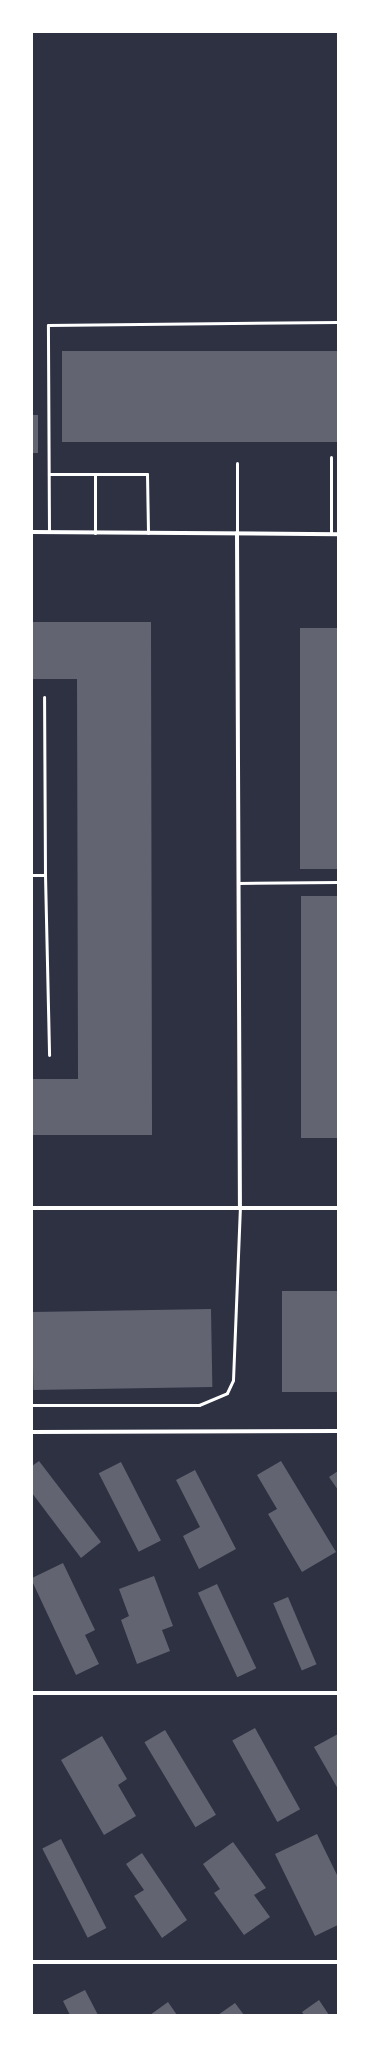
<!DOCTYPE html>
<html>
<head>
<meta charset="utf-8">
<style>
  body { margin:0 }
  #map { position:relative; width:370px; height:2047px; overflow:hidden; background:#2d3142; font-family:"PT Sans Narrow",sans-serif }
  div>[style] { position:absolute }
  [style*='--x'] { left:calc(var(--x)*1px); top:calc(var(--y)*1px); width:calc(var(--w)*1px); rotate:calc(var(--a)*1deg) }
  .building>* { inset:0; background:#626471; transform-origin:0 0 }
  .service>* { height:3px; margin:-1.5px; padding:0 1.5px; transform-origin:1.5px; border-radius:1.5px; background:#fff }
  .minor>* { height:4px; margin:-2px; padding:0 2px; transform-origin:2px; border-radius:2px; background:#fff }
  span { translate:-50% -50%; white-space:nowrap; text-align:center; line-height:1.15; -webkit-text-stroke:4px #fff; paint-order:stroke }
  .frame { position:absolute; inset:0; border:33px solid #fff; pointer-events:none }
</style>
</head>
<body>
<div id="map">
  <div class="building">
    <div style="left:62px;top:351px;width:276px;height:91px"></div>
    <div style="left:32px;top:415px;width:6px;height:38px"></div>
    <div style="clip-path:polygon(32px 622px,151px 622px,152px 1135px,32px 1135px,32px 1079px,78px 1079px,77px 679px,32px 679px)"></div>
    <div style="left:338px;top:628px;width:241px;height:38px;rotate:90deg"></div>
    <div style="left:301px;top:896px;width:37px;height:242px"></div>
    <div style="left:338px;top:1291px;width:101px;height:56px;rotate:90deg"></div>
    <div style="left:211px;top:1309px;width:78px;height:179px;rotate:89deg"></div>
    <div style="clip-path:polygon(39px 1461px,101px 1542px,81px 1558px,32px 1493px,32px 1466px)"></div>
    <div style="clip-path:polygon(281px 1461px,336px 1552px,302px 1572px,268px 1514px,277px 1509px,257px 1475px)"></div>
    <div style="left:121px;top:1462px;width:88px;height:25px;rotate:63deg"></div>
    <div style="clip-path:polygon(195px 1470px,236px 1549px,199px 1569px,183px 1536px,200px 1527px,176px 1480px)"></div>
    <div style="clip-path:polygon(338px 1471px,338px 1490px,329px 1477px)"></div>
    <div style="clip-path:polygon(63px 1563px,95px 1630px,85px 1635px,99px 1664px,76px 1675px,32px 1581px,32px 1578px)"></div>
    <div style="clip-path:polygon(154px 1576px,173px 1626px,162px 1630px,170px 1651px,137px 1664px,121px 1620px,129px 1616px,119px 1589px)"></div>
    <div style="left:217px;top:1584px;width:93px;height:21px;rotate:65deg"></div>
    <div style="left:288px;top:1597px;width:73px;height:16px;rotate:67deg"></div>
    <div style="left:255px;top:1728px;width:93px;height:26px;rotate:61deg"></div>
    <div style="left:165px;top:1730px;width:99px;height:24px;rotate:59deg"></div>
    <div style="clip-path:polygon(338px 1734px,338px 1789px,314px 1747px)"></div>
    <div style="clip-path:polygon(102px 1736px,127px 1779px,118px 1785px,136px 1816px,104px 1835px,61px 1760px)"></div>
    <div style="clip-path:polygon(317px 1834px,338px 1877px,338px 1925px,315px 1936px,275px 1854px)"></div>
    <div style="left:61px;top:1839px;width:100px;height:21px;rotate:63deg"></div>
    <div style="clip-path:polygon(233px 1842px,266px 1888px,254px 1895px,270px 1917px,244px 1935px,214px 1893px,220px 1889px,203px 1864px)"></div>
    <div style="clip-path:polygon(142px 1853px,187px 1920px,162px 1938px,134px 1896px,144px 1890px,126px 1864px)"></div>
    <div style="clip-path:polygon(85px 1990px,98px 2015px,70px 2015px,63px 2001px)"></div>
    <div style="clip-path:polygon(319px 2000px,329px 2015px,304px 2015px,302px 2012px)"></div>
    <div style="clip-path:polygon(168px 2002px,177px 2015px,150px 2015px)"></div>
    <div style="clip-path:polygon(235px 2003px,244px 2015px,218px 2015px)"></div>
  </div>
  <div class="service">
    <div style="--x:49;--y:474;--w:46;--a:0"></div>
    <div style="--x:49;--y:532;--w:207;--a:-90.3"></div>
    <div style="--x:48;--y:325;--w:290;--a:-0.6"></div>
    <div style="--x:95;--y:533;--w:59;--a:-90"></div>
    <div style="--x:95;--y:474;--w:52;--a:0"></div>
    <div style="--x:147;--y:474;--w:59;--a:89"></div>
    <div style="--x:237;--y:533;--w:70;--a:-90"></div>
    <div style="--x:331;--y:534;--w:77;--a:-90"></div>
    <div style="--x:32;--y:875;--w:13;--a:0"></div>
    <div style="--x:45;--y:875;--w:178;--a:-90.3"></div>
    <div style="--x:45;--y:875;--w:180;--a:88.7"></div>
    <div style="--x:238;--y:883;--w:100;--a:-0.6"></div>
    <div style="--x:32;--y:1405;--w:167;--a:0"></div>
    <div style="--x:199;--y:1405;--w:30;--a:-23"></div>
    <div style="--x:227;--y:1393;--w:14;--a:-65"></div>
    <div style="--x:233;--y:1380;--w:172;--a:-87.7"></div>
  </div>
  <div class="minor">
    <div style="--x:32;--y:532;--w:306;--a:0.4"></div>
    <div style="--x:237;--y:533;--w:675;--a:89.75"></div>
    <div style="--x:32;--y:1208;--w:306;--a:0"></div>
    <div style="--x:32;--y:1432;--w:306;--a:-0.2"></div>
    <div style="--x:32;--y:1693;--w:306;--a:0"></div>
    <div style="--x:32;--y:1962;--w:306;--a:0"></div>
  </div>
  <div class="frame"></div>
</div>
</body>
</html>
